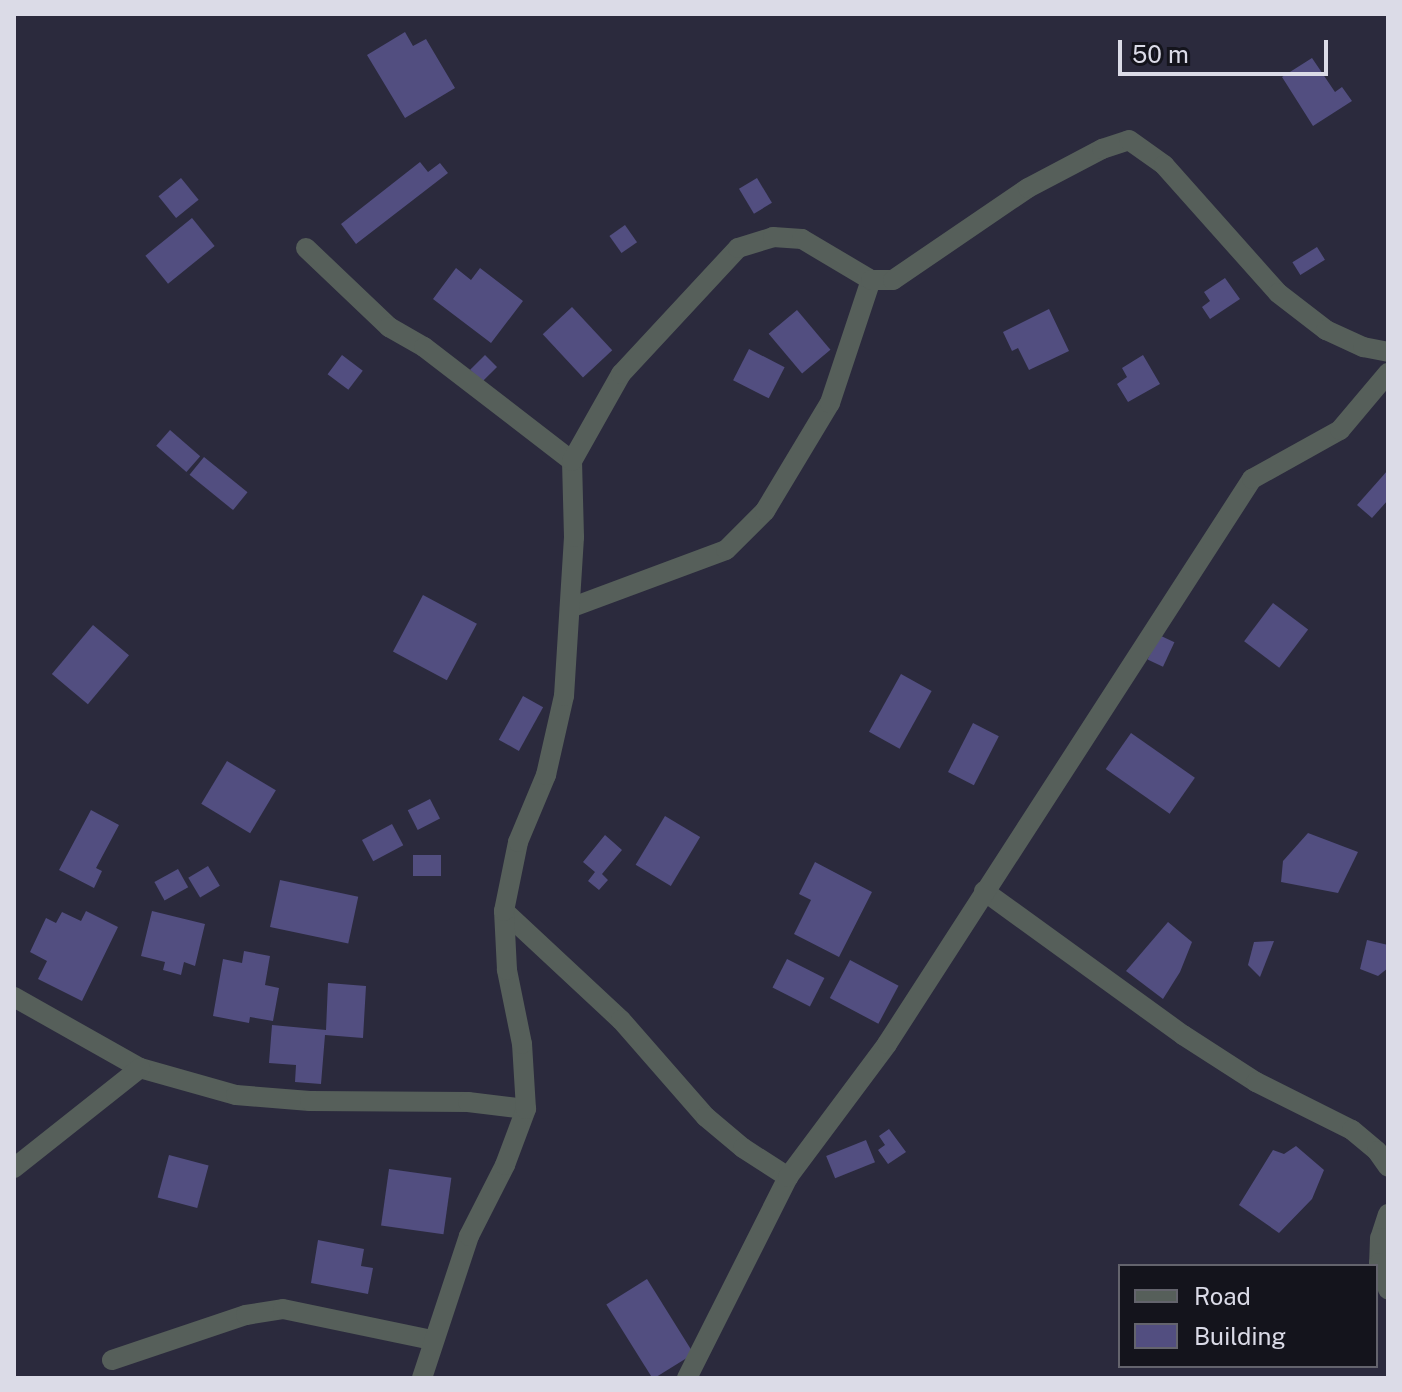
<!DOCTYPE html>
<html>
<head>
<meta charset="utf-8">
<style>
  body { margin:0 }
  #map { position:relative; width:1402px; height:1392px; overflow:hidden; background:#2b2a3d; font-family:"Public Sans",sans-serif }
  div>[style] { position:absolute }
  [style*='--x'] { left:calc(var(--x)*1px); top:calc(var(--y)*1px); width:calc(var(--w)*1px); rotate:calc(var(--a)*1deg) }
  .building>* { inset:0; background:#524e80; transform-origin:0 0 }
  .street>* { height:20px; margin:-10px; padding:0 10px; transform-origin:10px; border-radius:10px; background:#565f5a }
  span { translate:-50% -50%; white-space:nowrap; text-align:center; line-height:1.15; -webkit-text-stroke:6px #14141c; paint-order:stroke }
  .frame { position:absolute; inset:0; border:16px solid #dbdbe7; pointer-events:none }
  .legend { position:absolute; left:1118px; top:1264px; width:260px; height:104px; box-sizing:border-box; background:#14141c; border:2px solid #64646d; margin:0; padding:10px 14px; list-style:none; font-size:24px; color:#dbdbe7 }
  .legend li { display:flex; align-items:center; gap:16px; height:40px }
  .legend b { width:40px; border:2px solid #64646d }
  .scale { position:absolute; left:1118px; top:40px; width:210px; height:36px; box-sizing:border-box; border:4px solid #dbdbe7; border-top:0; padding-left:10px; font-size:24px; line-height:28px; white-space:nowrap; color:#dbdbe7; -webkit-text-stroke:6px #14141c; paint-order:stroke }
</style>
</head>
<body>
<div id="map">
  <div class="building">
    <div style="clip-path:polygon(405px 32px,413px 46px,426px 39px,455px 88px,405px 118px,367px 55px)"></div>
    <div style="clip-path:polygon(1312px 58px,1335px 92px,1342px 87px,1352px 101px,1313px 126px,1282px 77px)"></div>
    <div style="clip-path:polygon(420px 162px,428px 172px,440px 163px,448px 173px,356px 244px,341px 224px)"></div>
    <div style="left:181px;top:178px;width:28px;height:29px;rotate:51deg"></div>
    <div style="left:757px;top:178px;width:29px;height:21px;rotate:59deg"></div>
    <div style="left:192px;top:218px;width:36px;height:60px;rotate:51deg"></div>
    <div style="left:625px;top:225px;width:21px;height:19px;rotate:55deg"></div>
    <div style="left:1317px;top:247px;width:15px;height:29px;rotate:58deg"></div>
    <div style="clip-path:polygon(456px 268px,471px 280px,480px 268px,523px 301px,491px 343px,433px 299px)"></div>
    <div style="clip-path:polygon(1225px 278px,1240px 299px,1210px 319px,1202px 307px,1210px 301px,1204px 292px)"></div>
    <div style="left:572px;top:307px;width:59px;height:40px;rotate:47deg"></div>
    <div style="clip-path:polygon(1049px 309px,1069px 351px,1029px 370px,1018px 348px,1012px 351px,1003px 332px)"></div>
    <div style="left:797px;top:310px;width:52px;height:37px;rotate:50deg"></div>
    <div style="left:749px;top:349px;width:40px;height:35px;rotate:27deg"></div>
    <div style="left:342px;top:355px;width:26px;height:24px;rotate:37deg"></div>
    <div style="left:485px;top:355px;width:17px;height:21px;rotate:45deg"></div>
    <div style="clip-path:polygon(1143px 355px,1160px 384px,1128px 402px,1117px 384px,1127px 377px,1122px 368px)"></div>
    <div style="left:170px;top:430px;width:40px;height:21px;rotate:41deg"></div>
    <div style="left:204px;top:457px;width:56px;height:23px;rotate:39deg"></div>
    <div style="clip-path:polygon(1388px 470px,1388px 500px,1372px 518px,1357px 505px)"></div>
    <div style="left:423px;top:595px;width:61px;height:64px;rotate:28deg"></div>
    <div style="left:1273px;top:603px;width:44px;height:48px;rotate:37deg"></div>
    <div style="left:93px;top:625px;width:47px;height:64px;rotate:40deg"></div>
    <div style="left:1159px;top:635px;width:17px;height:27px;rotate:25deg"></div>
    <div style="left:901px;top:674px;width:35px;height:66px;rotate:29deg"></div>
    <div style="left:523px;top:696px;width:23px;height:50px;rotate:29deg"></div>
    <div style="left:973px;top:723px;width:29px;height:55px;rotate:27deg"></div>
    <div style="left:1131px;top:733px;width:78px;height:44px;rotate:35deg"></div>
    <div style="left:227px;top:761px;width:57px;height:50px;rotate:31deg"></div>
    <div style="left:430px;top:799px;width:22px;height:25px;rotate:63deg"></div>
    <div style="clip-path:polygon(91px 810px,119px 825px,96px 868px,102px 871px,94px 888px,59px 870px)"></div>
    <div style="left:665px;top:816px;width:41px;height:57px;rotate:31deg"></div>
    <div style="left:392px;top:824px;width:24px;height:34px;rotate:62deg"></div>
    <div style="clip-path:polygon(1308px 833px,1358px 852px,1338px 893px,1281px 882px,1283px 861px)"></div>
    <div style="clip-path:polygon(605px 835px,622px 850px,602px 874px,608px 880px,599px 890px,588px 881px,595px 872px,583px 862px)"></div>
    <div style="left:413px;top:855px;width:28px;height:21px"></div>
    <div style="clip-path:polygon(815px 862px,872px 892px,839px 957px,794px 934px,811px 900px,799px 894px)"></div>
    <div style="left:208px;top:866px;width:23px;height:23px;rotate:59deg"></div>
    <div style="left:178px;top:869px;width:21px;height:27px;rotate:61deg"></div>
    <div style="left:280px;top:880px;width:80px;height:48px;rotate:12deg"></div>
    <div style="clip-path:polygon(86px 911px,118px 927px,82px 1001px,38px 979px,47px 961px,30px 952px,46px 918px,56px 923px,62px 912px,81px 921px)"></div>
    <div style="clip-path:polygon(152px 911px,205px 924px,195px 966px,184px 962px,181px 975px,163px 970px,165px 962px,141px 956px)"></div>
    <div style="clip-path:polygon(1168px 922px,1192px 942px,1180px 972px,1163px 999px,1126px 971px)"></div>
    <div style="clip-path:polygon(1367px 940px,1388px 945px,1388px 968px,1378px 976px,1360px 969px)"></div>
    <div style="clip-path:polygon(1274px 941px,1260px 977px,1248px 965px,1254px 942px)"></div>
    <div style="clip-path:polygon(244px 951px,270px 956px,265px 985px,279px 988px,273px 1021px,250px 1017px,249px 1023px,213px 1016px,223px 959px,242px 963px)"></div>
    <div style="left:787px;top:959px;width:42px;height:32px;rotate:27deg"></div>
    <div style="left:850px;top:960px;width:55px;height:43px;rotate:28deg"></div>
    <div style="clip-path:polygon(328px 983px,366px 986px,363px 1038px,325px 1035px,321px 1084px,295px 1082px,296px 1065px,269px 1063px,272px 1025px,326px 1030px)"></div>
    <div style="clip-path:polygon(889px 1129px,906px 1152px,888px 1164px,878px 1150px,885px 1145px,879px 1136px)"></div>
    <div style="left:866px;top:1140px;width:24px;height:43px;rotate:68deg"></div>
    <div style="clip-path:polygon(1296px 1146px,1324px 1170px,1312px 1199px,1279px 1233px,1239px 1205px,1273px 1150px,1284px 1154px)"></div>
    <div style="left:169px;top:1155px;width:41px;height:44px;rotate:15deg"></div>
    <div style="left:389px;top:1169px;width:63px;height:57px;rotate:8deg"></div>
    <div style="clip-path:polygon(318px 1240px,364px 1249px,361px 1266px,373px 1268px,368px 1294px,311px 1283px)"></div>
    <div style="left:647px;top:1279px;width:88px;height:48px;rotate:58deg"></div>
  </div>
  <div class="street">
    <div style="--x:306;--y:248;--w:115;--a:43.6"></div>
    <div style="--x:389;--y:327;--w:40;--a:29.7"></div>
    <div style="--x:424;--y:347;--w:187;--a:37.6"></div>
    <div style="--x:570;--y:608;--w:166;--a:-20.4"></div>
    <div style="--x:726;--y:550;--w:55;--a:-45"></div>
    <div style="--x:765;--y:511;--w:126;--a:-59"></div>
    <div style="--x:830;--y:403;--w:130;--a:-71.6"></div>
    <div style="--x:984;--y:891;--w:246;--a:35.9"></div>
    <div style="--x:1183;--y:1035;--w:87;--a:32.8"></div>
    <div style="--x:1256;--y:1082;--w:107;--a:26.6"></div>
    <div style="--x:1352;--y:1130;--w:33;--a:40"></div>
    <div style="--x:1377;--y:1151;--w:19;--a:55"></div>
    <div style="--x:504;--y:911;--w:160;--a:43"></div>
    <div style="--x:621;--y:1020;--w:129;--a:48.8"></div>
    <div style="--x:706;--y:1117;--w:48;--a:40"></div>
    <div style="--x:743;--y:1148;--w:54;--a:32.8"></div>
    <div style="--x:14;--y:997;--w:145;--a:29.4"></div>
    <div style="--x:140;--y:1068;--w:100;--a:15.7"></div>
    <div style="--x:236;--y:1095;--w:74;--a:4.6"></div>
    <div style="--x:310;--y:1101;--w:158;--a:0.4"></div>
    <div style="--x:468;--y:1102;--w:58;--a:6.9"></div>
    <div style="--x:14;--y:1168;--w:161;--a:-38.4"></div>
    <div style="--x:1388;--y:1214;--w:25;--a:108"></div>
    <div style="--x:1380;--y:1238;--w:25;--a:92"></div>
    <div style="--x:1379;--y:1263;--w:28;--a:71"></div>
    <div style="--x:112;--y:1360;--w:141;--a:-18.6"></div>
    <div style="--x:246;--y:1315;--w:37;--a:-9"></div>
    <div style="--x:283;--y:1309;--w:152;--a:11.8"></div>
    <div style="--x:422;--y:1378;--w:150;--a:-71.7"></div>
    <div style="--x:469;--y:1236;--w:80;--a:-63.1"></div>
    <div style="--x:505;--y:1165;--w:60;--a:-69.4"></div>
    <div style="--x:526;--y:1109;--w:65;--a:-93.5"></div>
    <div style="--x:522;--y:1044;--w:76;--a:-101.5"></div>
    <div style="--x:507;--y:970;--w:59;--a:-92.9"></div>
    <div style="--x:504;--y:911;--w:70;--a:-78.5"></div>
    <div style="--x:518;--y:842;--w:73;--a:-67.3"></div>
    <div style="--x:546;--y:775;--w:81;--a:-77.2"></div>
    <div style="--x:564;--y:696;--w:159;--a:-86.4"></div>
    <div style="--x:574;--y:537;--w:76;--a:-91.5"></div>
    <div style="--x:572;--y:461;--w:100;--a:-60.6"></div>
    <div style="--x:621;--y:374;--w:172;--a:-47.1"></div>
    <div style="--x:738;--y:248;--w:37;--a:-17"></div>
    <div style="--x:773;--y:237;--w:29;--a:4"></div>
    <div style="--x:802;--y:239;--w:80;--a:30.7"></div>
    <div style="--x:871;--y:280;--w:22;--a:0"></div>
    <div style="--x:893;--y:280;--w:163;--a:-34.3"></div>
    <div style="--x:1028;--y:188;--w:84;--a:-27.8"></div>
    <div style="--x:1102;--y:149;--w:28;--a:-18"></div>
    <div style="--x:1129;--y:140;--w:43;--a:35.5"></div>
    <div style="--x:1164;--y:165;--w:171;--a:48.3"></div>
    <div style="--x:1278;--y:293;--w:61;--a:37.6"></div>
    <div style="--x:1326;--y:330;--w:41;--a:24.7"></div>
    <div style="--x:1363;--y:347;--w:25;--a:11"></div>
    <div style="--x:687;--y:1378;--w:225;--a:-63.3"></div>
    <div style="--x:788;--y:1177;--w:166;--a:-53.3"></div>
    <div style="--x:887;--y:1044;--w:673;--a:-57.14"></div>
    <div style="--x:1252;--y:479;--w:101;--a:-29.1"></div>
    <div style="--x:1340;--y:430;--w:75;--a:-49.9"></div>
  </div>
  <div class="frame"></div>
  <ul class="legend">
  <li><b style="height:10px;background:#565f5a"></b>Road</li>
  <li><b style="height:22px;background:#524e80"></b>Building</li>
  </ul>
  <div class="scale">50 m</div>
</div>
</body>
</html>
